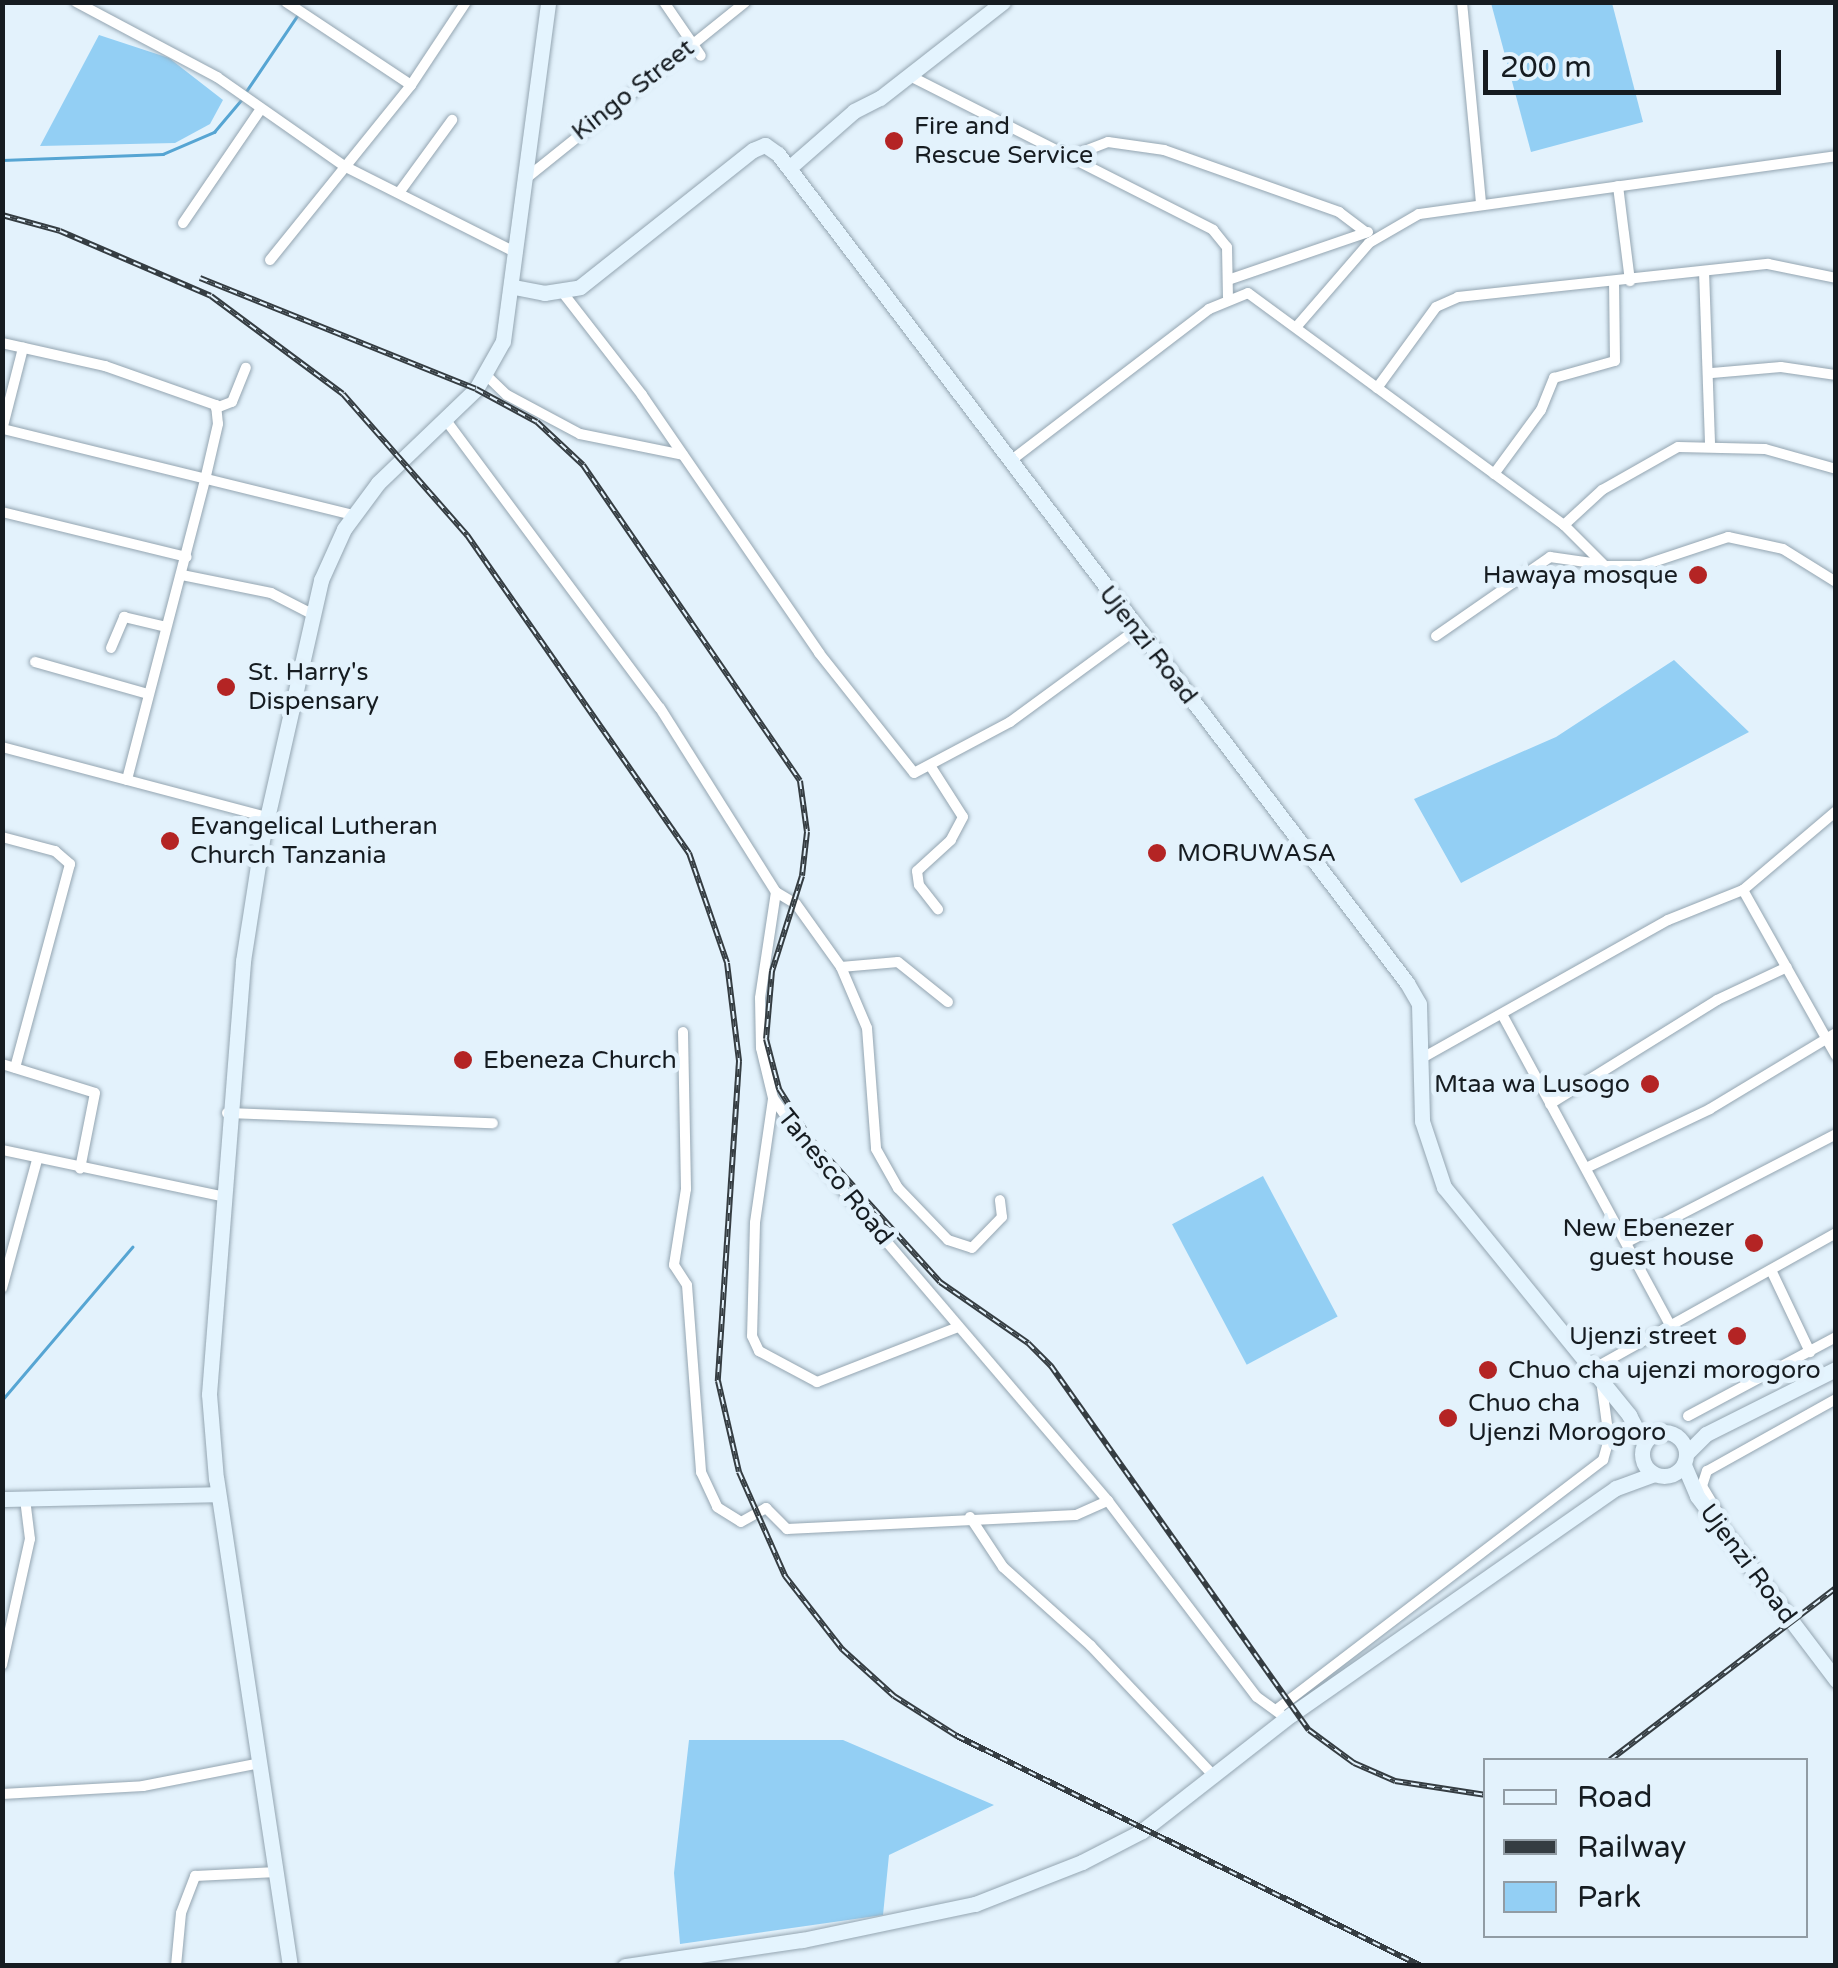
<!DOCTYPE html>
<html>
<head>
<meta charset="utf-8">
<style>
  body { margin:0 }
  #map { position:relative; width:1838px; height:1968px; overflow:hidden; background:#e3f2fc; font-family:"Varela Round",sans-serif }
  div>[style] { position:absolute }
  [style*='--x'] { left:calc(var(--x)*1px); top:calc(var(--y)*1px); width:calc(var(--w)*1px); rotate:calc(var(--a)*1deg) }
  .green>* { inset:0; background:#93cff4; transform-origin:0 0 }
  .stream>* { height:2.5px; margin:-1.25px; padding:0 1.25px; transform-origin:1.25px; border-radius:1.25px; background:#56a5d3 }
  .roads { filter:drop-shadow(0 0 2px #94a5b1) drop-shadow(0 0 2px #94a5b1) }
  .street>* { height:10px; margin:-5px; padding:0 5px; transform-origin:5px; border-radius:5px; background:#fff }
  .secondary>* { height:15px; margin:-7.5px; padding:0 7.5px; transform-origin:7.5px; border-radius:7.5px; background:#e4f4fe }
  .secondary>.ring { margin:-7.5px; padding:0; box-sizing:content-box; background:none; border:15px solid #e4f4fe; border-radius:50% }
  .rail>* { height:6px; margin-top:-3px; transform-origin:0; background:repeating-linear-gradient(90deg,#e3f2fc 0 8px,#353d42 0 16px); box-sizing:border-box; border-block:2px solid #353d42 }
  .dots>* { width:28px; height:28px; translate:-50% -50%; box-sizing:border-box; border:5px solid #e3f2fc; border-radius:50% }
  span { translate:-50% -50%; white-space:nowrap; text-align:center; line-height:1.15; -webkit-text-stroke:10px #e3f2fc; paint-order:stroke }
  .street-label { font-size:25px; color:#161c21 }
  .poi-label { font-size:25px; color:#161c21 }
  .left { translate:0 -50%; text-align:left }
  .right { translate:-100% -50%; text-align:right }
  .frame { position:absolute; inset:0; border:5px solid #161c21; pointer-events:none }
  .legend { position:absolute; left:1483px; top:1758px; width:325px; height:180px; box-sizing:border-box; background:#e3f2fc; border:2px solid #919ca4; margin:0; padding:12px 18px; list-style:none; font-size:30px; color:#161c21 }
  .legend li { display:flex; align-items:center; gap:20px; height:50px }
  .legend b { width:50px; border:2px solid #919ca4 }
  .scale { position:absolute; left:1483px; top:50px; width:298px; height:45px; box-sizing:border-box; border:5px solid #161c21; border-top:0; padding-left:12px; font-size:30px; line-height:35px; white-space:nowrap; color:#161c21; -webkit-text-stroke:8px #e3f2fc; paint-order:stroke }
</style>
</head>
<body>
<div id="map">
  <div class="green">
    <div style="clip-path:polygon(1491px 3px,1612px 3px,1643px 122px,1531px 152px)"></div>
    <div style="clip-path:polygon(99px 35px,169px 58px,223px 100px,210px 124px,175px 143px,40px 146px)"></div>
    <div style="clip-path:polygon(1674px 660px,1749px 732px,1461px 883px,1414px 799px,1556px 737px)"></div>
    <div style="left:1263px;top:1176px;width:159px;height:103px;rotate:62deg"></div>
    <div style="clip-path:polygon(689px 1740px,843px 1740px,994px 1805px,889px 1855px,883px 1915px,680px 1944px,674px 1873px)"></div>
  </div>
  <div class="stream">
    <div style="--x:245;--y:93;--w:97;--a:-56"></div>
    <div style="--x:2;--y:160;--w:161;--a:-2.1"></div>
    <div style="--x:163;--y:154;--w:56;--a:-23.3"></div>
    <div style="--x:214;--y:132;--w:42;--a:-49.8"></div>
    <div style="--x:2;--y:1400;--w:201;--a:-49.6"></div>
  </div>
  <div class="roads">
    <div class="street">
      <div style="--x:76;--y:2;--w:160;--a:28"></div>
      <div style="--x:217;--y:77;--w:155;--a:35"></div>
      <div style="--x:344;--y:166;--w:194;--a:26.7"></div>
      <div style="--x:286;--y:2;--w:150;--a:33.6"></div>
      <div style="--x:664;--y:2;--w:65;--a:55.6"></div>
      <div style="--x:1462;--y:2;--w:201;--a:84.6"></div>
      <div style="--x:910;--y:76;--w:340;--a:26.9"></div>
      <div style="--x:1213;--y:230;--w:22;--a:51"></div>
      <div style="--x:1227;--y:247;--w:50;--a:88.9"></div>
      <div style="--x:1069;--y:157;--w:42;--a:-21"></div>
      <div style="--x:1108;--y:142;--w:57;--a:8.1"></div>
      <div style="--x:1164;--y:150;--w:186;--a:19.5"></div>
      <div style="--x:1339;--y:212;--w:34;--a:37"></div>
      <div style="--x:524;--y:180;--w:284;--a:-38.8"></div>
      <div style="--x:1618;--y:186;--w:96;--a:82.8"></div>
      <div style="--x:401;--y:190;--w:87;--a:-53.9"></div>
      <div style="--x:183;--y:223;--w:137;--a:-55.7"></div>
      <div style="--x:270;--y:260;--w:225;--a:-51.1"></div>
      <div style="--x:411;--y:85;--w:100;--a:-56.5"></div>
      <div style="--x:1704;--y:271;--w:172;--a:88"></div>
      <div style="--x:1228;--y:280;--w:148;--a:-18.9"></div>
      <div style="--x:563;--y:293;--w:129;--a:52.2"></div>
      <div style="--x:642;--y:395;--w:313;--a:55.5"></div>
      <div style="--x:819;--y:653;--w:153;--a:51.6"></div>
      <div style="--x:914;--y:773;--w:109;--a:-28"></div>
      <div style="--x:1010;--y:722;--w:157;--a:-36.2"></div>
      <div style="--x:1298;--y:325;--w:108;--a:-49.1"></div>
      <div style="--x:1369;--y:243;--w:58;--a:-30.1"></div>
      <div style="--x:1419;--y:214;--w:421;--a:-7.9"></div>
      <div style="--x:2;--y:343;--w:106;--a:12.6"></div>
      <div style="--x:105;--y:366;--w:118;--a:19.4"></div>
      <div style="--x:216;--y:405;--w:19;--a:84"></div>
      <div style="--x:218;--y:424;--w:57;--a:103.1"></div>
      <div style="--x:205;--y:480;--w:310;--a:104.6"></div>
      <div style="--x:1712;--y:373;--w:69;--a:-5"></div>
      <div style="--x:1781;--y:367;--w:56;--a:8.3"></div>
      <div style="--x:485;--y:374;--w:30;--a:44"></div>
      <div style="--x:507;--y:395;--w:83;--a:28.1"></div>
      <div style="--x:580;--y:434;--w:105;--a:11.5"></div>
      <div style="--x:1377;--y:388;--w:100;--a:-53.9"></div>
      <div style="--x:1436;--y:307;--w:24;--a:-24"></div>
      <div style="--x:1458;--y:297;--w:312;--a:-6.1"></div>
      <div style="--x:1768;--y:264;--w:69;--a:11.6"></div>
      <div style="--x:216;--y:408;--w:17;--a:-21"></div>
      <div style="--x:232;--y:402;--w:37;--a:-68"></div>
      <div style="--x:445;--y:419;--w:360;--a:53.4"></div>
      <div style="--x:660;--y:708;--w:218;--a:57.8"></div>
      <div style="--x:776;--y:892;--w:107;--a:98.6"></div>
      <div style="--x:760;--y:998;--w:50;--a:88.9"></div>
      <div style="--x:761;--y:1048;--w:51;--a:76.5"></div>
      <div style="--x:773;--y:1098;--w:75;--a:54.8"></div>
      <div style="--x:816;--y:1159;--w:450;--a:49.5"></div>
      <div style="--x:1108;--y:1501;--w:246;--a:52.8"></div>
      <div style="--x:1257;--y:1697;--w:36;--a:36"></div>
      <div style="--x:3;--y:429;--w:361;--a:13.8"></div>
      <div style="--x:2;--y:430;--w:85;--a:-75.6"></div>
      <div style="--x:1009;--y:462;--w:252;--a:-37.4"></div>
      <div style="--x:1209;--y:309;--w:42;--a:-22.3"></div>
      <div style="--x:1248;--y:293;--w:392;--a:36.3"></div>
      <div style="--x:1564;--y:525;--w:58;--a:45"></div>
      <div style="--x:1605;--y:566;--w:36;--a:0"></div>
      <div style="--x:1641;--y:566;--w:92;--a:-18.4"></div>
      <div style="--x:1728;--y:537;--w:56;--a:12.3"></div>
      <div style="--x:1783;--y:549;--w:62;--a:31.9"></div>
      <div style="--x:1494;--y:474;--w:79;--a:-53.7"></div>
      <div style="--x:1541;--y:410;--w:35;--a:-68"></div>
      <div style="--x:1554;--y:378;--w:63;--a:-15.6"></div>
      <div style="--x:1615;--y:361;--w:79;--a:-90.7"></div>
      <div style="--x:2;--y:512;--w:190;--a:13.7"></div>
      <div style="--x:1564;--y:525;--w:52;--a:-42.6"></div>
      <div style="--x:1602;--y:490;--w:87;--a:-29.5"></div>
      <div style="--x:1678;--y:447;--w:87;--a:1.3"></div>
      <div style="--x:1765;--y:449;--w:74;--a:15.7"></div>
      <div style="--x:182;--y:575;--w:91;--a:11.4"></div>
      <div style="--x:271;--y:593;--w:46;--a:27.1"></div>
      <div style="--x:1436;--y:636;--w:139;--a:-34.7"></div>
      <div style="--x:1550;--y:557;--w:49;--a:8.1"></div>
      <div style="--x:111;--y:648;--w:34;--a:-67"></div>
      <div style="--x:124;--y:617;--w:43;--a:13.4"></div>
      <div style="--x:35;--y:662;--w:117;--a:15.8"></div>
      <div style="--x:2;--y:747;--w:274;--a:14.8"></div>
      <div style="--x:931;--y:767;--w:59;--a:57.4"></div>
      <div style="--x:963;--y:817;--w:26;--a:118"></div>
      <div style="--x:951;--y:840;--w:46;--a:137.6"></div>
      <div style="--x:917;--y:871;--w:14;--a:82"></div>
      <div style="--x:919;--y:885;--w:31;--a:52"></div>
      <div style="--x:2;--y:837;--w:55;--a:14.8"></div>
      <div style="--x:55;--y:851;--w:20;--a:41"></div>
      <div style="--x:70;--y:864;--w:211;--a:105.1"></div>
      <div style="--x:1743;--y:890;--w:190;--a:60.7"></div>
      <div style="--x:776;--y:892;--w:23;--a:31"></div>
      <div style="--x:796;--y:904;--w:77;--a:54.5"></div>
      <div style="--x:841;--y:967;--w:57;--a:-5"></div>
      <div style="--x:898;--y:962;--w:64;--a:38.7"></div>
      <div style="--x:841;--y:967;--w:66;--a:66.9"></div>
      <div style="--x:867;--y:1028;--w:121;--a:85.7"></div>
      <div style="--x:876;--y:1149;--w:45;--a:60.6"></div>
      <div style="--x:898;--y:1188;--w:72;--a:46.1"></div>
      <div style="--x:948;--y:1240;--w:25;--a:18"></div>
      <div style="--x:972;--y:1248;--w:43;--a:-45.9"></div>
      <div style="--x:1002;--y:1217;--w:17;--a:-97"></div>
      <div style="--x:1503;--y:1016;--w:349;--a:61.6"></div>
      <div style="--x:683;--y:1032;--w:157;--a:88.9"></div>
      <div style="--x:686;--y:1189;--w:77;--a:99"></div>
      <div style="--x:674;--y:1265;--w:24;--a:57"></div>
      <div style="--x:687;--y:1285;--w:188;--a:85.7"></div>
      <div style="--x:701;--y:1472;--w:38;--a:65"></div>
      <div style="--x:717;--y:1507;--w:28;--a:32"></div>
      <div style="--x:741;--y:1522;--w:29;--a:-29"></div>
      <div style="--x:766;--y:1508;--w:30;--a:45"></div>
      <div style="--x:787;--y:1529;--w:289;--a:-2.8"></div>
      <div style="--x:1076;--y:1515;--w:35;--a:-24"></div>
      <div style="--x:1424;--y:1057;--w:280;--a:-29.3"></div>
      <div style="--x:1668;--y:920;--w:81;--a:-21.8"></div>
      <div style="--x:1743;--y:890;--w:122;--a:-40.3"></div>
      <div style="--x:2;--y:1064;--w:97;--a:17.3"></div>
      <div style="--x:95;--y:1093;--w:77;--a:101.2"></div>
      <div style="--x:773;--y:1099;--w:125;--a:98.3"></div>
      <div style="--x:755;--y:1223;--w:113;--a:91.5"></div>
      <div style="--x:752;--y:1336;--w:17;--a:65"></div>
      <div style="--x:759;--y:1351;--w:66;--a:28.1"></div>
      <div style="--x:817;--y:1382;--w:151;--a:-21.3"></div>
      <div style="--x:1550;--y:1104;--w:197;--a:-31.9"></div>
      <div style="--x:1717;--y:1000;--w:77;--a:-25.2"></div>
      <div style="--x:227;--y:1113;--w:266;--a:2.2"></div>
      <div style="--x:2;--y:1150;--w:224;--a:11.9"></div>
      <div style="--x:1586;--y:1168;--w:137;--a:-25.4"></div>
      <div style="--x:1710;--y:1109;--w:147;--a:-31.1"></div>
      <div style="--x:1627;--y:1242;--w:235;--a:-27.3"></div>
      <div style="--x:1771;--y:1270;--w:91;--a:64.6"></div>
      <div style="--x:2;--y:1288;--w:133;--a:-74.7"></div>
      <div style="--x:1591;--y:1370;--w:281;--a:-29.2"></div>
      <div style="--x:1688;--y:1416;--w:168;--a:-28.1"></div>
      <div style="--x:1720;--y:1516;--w:35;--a:-121"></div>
      <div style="--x:1702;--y:1486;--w:16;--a:-72"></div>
      <div style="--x:1707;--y:1471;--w:148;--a:-29.2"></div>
      <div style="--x:970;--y:1517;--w:60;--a:56.6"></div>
      <div style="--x:1003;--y:1567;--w:118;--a:41.9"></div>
      <div style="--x:1091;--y:1646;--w:179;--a:46.6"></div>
      <div style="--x:2;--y:1665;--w:129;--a:-77.5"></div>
      <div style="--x:30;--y:1539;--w:40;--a:-97.1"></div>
      <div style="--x:1276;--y:1710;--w:412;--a:-37.4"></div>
      <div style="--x:1603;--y:1460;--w:22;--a:-74"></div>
      <div style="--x:1609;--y:1439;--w:52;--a:-97.7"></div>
      <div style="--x:2;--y:1794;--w:141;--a:-3.2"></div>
      <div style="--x:143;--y:1786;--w:119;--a:-11.1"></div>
      <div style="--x:176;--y:1966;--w:53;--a:-84.6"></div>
      <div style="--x:181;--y:1913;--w:40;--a:-69"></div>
      <div style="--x:195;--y:1876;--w:82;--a:-2.8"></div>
    </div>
    <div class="secondary">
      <div style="--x:789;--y:168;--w:86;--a:-41.2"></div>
      <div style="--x:854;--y:111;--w:29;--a:-27"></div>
      <div style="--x:880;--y:98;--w:156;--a:-38"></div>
      <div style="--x:514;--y:287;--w:31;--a:11"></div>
      <div style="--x:544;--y:293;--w:36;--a:-9"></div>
      <div style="--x:580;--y:287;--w:221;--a:-38.4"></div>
      <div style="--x:753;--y:150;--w:13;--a:-23"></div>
      <div style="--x:765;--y:145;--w:16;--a:35"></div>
      <div style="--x:778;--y:154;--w:1041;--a:52.81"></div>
      <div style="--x:1407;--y:983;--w:24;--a:60"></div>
      <div style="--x:1419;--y:1004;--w:117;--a:88.5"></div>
      <div style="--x:1422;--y:1121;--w:70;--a:71.6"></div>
      <div style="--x:1444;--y:1187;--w:294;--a:50.9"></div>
      <div style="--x:1629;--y:1415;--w:32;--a:62"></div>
      <div class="ring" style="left:1642px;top:1432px;width:29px;height:29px"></div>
      <div style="--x:1687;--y:1453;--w:27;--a:-45"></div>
      <div style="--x:1706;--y:1434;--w:145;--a:-26.6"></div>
      <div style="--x:1684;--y:1465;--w:34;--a:67"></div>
      <div style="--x:1697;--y:1496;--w:231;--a:52.9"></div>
      <div style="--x:2;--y:1499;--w:216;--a:-1.3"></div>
      <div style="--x:290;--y:1966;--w:493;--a:-98.6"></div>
      <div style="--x:216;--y:1479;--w:85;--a:-94.7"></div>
      <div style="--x:209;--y:1394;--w:434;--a:-85.5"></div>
      <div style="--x:243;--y:961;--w:122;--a:-81.1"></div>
      <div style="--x:262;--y:840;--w:267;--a:-77.2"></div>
      <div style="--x:321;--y:580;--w:56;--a:-65.7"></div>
      <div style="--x:344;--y:529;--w:57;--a:-53.5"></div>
      <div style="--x:378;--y:483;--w:136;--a:-43.8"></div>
      <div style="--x:476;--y:389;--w:55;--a:-60.6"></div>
      <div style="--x:503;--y:341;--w:342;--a:-82.4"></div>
      <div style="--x:625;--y:1966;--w:179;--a:-8.4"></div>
      <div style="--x:802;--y:1940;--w:177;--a:-11.8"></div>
      <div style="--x:975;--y:1904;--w:115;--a:-21.4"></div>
      <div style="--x:1082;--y:1862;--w:68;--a:-27.3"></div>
      <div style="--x:1142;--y:1831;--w:190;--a:-38"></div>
      <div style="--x:1292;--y:1714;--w:395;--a:-34.9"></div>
      <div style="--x:1616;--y:1488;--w:40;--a:-20.2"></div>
    </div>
  </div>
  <div class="rail">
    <div style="--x:2;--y:215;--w:60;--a:15.4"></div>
    <div style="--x:60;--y:231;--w:164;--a:23.3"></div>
    <div style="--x:211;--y:296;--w:164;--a:36.6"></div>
    <div style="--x:343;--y:394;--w:188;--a:48.7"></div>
    <div style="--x:467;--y:535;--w:388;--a:55.1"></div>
    <div style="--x:689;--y:853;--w:116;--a:70.9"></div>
    <div style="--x:727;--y:963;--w:99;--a:83"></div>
    <div style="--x:739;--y:1061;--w:321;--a:93.8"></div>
    <div style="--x:718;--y:1381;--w:93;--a:77"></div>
    <div style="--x:739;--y:1472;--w:114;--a:66.1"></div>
    <div style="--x:785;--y:1576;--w:93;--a:52"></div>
    <div style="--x:842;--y:1649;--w:70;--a:42.1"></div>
    <div style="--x:894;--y:1696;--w:75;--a:32.4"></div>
    <div style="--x:957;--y:1736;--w:518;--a:26.37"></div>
    <div style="--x:200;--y:278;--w:297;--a:21.9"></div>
    <div style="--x:476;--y:389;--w:69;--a:28.4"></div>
    <div style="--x:537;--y:422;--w:63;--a:43.1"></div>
    <div style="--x:583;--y:465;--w:383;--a:55.5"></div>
    <div style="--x:800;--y:781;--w:51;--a:82.2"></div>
    <div style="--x:807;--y:832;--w:44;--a:96.5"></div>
    <div style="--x:802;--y:876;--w:100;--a:107.5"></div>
    <div style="--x:772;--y:971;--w:68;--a:95"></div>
    <div style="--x:766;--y:1039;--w:52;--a:75.4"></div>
    <div style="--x:779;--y:1089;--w:58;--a:57.7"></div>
    <div style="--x:810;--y:1138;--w:194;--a:47.9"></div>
    <div style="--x:940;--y:1282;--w:107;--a:34.7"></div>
    <div style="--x:1028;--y:1343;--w:33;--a:45"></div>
    <div style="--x:1051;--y:1366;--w:446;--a:54.7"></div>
    <div style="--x:1309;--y:1730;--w:56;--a:36.3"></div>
    <div style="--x:1354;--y:1763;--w:45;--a:23.7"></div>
    <div style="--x:1395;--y:1781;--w:92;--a:8.7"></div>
    <div style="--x:1610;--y:1760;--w:284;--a:-37.3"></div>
  </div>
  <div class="dots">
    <div style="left:894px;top:141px;background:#b42424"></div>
    <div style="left:1698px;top:575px;background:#b42424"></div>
    <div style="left:226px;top:687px;background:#b42424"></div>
    <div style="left:170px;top:841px;background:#b42424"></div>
    <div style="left:1157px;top:853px;background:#b42424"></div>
    <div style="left:463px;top:1060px;background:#b42424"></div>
    <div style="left:1650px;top:1084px;background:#b42424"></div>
    <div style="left:1754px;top:1243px;background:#b42424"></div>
    <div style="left:1737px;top:1336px;background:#b42424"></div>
    <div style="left:1488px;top:1370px;background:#b42424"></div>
    <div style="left:1448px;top:1418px;background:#b42424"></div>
  </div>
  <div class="street-label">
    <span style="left:633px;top:90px;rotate:-38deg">Kingo Street</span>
    <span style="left:1148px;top:645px;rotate:52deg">Ujenzi Road</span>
    <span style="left:835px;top:1177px;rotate:51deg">Tanesco Road</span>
    <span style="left:1748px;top:1564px;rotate:53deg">Ujenzi Road</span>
  </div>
  <div class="poi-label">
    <span class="left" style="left:914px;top:141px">Fire and<br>Rescue Service</span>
    <span class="right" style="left:1678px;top:575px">Hawaya mosque</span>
    <span class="left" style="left:248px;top:687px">St. Harry's<br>Dispensary</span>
    <span class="left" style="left:190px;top:841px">Evangelical Lutheran<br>Church Tanzania</span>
    <span class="left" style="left:1177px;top:853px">MORUWASA</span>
    <span class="left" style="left:483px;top:1060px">Ebeneza Church</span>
    <span class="right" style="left:1630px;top:1084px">Mtaa wa Lusogo</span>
    <span class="right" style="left:1734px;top:1243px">New Ebenezer<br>guest house</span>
    <span class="right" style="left:1717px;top:1336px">Ujenzi street</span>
    <span class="left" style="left:1508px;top:1370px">Chuo cha ujenzi morogoro</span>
    <span class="left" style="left:1468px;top:1418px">Chuo cha<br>Ujenzi Morogoro</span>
  </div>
  <div class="frame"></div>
  <ul class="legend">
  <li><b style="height:12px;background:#e4f4fe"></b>Road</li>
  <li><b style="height:12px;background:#353d42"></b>Railway</li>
  <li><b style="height:28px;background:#93cff4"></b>Park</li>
  </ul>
  <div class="scale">200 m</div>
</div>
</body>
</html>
